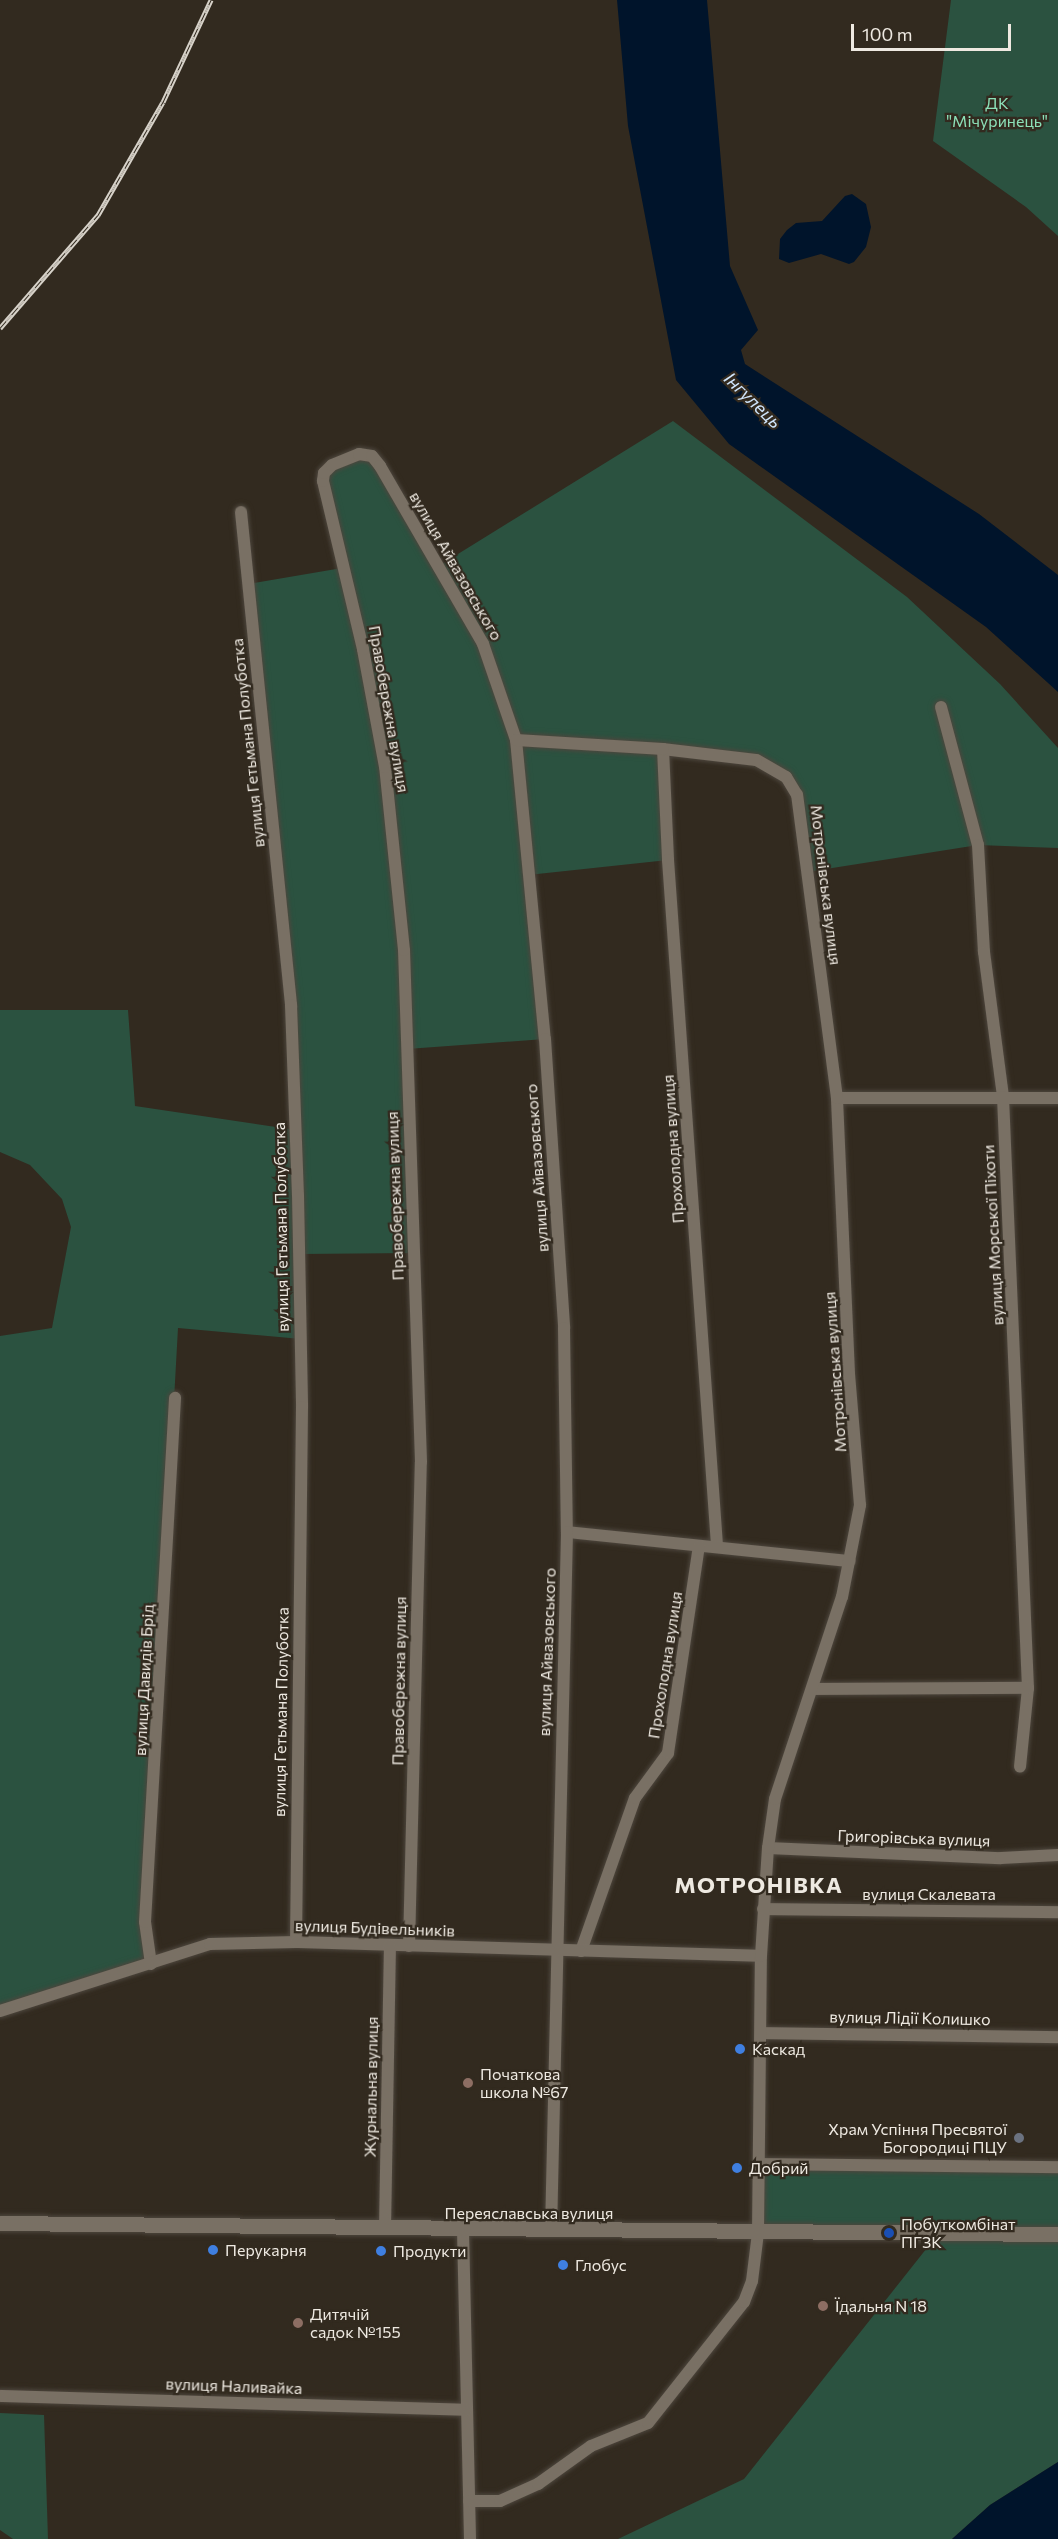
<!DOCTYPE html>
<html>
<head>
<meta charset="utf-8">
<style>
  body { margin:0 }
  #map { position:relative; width:1058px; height:2539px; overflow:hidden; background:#322a1f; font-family:Commissioner,sans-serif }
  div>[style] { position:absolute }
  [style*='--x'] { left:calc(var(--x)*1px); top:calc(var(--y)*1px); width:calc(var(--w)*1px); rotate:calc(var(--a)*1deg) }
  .green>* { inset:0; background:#2b5240 }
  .water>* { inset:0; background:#00142b }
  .roads { filter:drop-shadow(0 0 2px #4d463d) drop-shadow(0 0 2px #4d463d) }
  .minor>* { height:12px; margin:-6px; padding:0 6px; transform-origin:6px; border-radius:6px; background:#797064 }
  .tertiary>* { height:15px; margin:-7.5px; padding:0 7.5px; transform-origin:7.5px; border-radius:7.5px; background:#797064 }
  .rail>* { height:5px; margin-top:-2.5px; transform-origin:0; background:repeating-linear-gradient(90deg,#322a1f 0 9px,#d7d2c9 0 18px); box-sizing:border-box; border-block:2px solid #d7d2c9 }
  .dots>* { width:16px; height:16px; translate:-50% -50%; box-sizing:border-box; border:3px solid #322a1f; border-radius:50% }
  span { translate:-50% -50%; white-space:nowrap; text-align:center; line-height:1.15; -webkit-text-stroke:4.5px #322a1f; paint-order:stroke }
  .park-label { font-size:16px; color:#8ce0b8 }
  .street-label { font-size:16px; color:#eee9e1 }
  .poi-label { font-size:16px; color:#eee9e1 }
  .left { translate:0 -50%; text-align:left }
  .right { translate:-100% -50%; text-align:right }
  .water-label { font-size:18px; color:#d0e6fd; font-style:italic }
  .district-label { font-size:22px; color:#eee9e1; font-weight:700; letter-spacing:1.5px }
  .scale { position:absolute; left:851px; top:24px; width:160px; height:27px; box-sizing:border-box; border:3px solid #eee9e1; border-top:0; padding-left:8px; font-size:18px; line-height:21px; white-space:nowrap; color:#eee9e1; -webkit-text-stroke:4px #322a1f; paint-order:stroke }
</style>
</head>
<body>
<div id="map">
  <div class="green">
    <div style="clip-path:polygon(951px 0,1058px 0,1058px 236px,1026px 207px,933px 141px)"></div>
    <div style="clip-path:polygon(673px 421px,907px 597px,1000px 684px,1058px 748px,1058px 848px,978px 845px,807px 872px,797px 795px,776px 768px,664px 749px,668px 860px,528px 875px,545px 1039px,407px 1049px,413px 1253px,300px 1254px,301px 1339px,178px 1328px,145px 1922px,151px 1964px,0 2011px,0 1336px,52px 1328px,71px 1227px,62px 1199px,30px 1165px,0 1152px,0 1010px,128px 1010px,135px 1106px,296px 1130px,291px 1005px,248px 584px,342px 568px,324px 473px,366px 455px,437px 567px)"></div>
    <div style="clip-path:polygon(760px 2164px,1058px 2167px,1058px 2462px,990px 2505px,952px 2539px,618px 2539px,744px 2479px,938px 2234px,758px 2233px)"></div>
    <div style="clip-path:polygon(0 2413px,44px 2415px,48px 2539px,13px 2539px,0 2530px)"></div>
  </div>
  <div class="water">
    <div style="clip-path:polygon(617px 0,707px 0,730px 266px,758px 330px,741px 350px,745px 364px,979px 514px,1058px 575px,1058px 692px,986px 627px,729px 444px,676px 380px,628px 126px)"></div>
    <div style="clip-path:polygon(852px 194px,866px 204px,871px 227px,866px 247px,854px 262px,849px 264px,821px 254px,789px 263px,779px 259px,780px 239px,787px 230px,796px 223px,822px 221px,845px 196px)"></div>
    <div style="clip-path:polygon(1058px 2462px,1058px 2539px,952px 2539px,990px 2505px)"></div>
  </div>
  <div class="roads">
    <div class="minor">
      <div style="--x:241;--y:512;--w:496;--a:84.2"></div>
      <div style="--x:291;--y:1005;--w:190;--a:87.9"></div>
      <div style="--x:298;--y:1195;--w:212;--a:88.9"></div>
      <div style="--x:302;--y:1407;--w:535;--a:90.64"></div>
      <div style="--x:941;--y:707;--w:143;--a:75"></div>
      <div style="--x:978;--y:845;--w:107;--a:86.8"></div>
      <div style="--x:984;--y:952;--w:146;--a:82.5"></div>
      <div style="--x:1003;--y:1097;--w:592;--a:87.58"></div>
      <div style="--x:1028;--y:1688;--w:79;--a:95.8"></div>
      <div style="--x:663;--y:749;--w:111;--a:87.4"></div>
      <div style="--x:668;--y:860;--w:688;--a:85.91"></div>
      <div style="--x:837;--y:1098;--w:221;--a:0"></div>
      <div style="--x:567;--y:1532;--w:284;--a:5.9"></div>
      <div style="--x:813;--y:1689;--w:215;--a:-0.3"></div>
      <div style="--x:768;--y:1848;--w:233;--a:2.5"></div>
      <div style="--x:1001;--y:1858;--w:57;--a:-3"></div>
      <div style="--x:763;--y:1909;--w:295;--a:0.6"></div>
      <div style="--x:409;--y:1946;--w:484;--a:-88.6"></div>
      <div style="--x:421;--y:1462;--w:512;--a:-91.9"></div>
      <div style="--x:404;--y:950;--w:184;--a:-95.9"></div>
      <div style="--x:385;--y:767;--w:120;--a:-100.6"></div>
      <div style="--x:363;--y:649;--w:173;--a:-103.4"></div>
      <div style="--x:323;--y:481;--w:8;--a:-83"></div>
      <div style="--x:324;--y:473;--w:11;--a:-45"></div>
      <div style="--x:332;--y:465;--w:29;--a:-22"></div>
      <div style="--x:359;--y:454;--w:13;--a:9"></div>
      <div style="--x:372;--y:456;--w:13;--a:51"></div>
      <div style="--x:380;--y:466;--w:206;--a:59.9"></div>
      <div style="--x:483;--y:644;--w:102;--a:71"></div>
      <div style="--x:516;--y:740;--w:300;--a:84.5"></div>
      <div style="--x:545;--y:1039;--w:290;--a:86.2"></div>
      <div style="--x:564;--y:1328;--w:204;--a:89.2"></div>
      <div style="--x:567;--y:1532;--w:699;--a:91.31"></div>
      <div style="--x:581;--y:1951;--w:162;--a:-70.6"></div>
      <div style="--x:635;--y:1798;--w:56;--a:-53.7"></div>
      <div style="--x:668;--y:1753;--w:209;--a:-81.5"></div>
      <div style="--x:151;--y:1964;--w:42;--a:-98.1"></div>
      <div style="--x:145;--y:1922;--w:525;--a:-86.72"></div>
      <div style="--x:0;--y:2011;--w:220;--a:-17.7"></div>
      <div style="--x:210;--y:1944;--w:86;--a:-1.3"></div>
      <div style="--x:296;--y:1942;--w:465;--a:1.7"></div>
      <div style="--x:761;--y:2033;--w:297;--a:0.8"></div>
      <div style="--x:760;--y:2164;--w:298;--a:0.6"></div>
      <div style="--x:385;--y:2229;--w:284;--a:-89"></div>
      <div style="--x:463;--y:2230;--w:309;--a:88.7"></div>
      <div style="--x:0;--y:2396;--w:467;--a:1.7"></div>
      <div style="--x:469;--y:2501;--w:31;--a:0"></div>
      <div style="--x:500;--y:2501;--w:42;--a:-24.1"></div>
      <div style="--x:538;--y:2484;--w:65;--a:-35.6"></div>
      <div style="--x:591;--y:2446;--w:61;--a:-22"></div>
      <div style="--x:648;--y:2423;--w:154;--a:-51.6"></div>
      <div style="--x:744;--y:2302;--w:22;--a:-69"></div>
      <div style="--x:752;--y:2281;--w:48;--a:-82.9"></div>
      <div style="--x:758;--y:2233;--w:277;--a:-89.4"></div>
      <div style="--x:761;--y:1956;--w:108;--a:-86.3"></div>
      <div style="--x:768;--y:1848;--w:49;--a:-81.9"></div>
      <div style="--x:775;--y:1799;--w:213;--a:-71.7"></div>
      <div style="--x:842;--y:1597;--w:94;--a:-78.9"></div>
      <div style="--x:860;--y:1505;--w:131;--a:-94.8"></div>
      <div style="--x:849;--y:1374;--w:276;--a:-92.5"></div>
      <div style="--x:837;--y:1098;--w:306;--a:-97.5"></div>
      <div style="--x:797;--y:795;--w:21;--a:-121"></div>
      <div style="--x:786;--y:777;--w:34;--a:-150"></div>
      <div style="--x:756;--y:760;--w:94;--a:-173.3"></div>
      <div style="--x:663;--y:749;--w:147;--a:-176.5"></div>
    </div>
    <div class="tertiary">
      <div style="--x:0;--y:2223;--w:1058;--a:0.6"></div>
    </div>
  </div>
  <div class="rail">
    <div style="--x:0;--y:328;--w:150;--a:-49.1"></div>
    <div style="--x:98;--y:215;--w:130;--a:-60.1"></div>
    <div style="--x:163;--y:102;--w:113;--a:-64.8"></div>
  </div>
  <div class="dots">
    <div style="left:740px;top:2049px;background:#3f7fe0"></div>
    <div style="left:468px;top:2083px;background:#8d6e63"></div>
    <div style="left:1019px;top:2138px;background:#6b7280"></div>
    <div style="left:737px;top:2168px;background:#3f7fe0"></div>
    <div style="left:889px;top:2233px;background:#1a4fb4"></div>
    <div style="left:213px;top:2250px;background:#3f7fe0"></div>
    <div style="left:381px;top:2251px;background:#3f7fe0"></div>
    <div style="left:563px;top:2265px;background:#3f7fe0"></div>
    <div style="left:823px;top:2306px;background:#8d6e63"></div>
    <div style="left:298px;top:2323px;background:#8d6e63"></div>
  </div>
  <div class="park-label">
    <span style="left:997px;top:112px">ДК<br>"Мічуринець"</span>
  </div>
  <div class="street-label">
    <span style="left:456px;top:566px;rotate:60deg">вулиця Айвазовського</span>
    <span style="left:389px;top:709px;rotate:80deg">Правобережна вулиця</span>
    <span style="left:248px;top:743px;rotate:-96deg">вулиця Гетьмана Полуботка</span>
    <span style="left:826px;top:885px;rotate:83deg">Мотронівська вулиця</span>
    <span style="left:673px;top:1149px;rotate:-94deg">Прохолодна вулиця</span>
    <span style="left:537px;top:1168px;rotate:-94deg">вулиця Айвазовського</span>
    <span style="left:395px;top:1196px;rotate:-92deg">Правобережна вулиця</span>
    <span style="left:281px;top:1227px;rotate:-91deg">вулиця Гетьмана Полуботка</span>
    <span style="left:993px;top:1235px;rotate:-93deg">вулиця Морської Піхоти</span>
    <span style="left:835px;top:1372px;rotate:-94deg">Мотронівська вулиця</span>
    <span style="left:547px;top:1652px;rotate:-88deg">вулиця Айвазовського</span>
    <span style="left:665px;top:1665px;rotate:-81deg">Прохолодна вулиця</span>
    <span style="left:144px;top:1680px;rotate:-87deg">вулиця Давидів Брід</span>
    <span style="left:399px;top:1681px;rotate:-89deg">Правобережна вулиця</span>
    <span style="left:281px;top:1712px;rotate:-89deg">вулиця Гетьмана Полуботка</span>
    <span style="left:914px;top:1838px;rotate:2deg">Григорівська вулиця</span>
    <span style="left:929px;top:1894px">вулиця Скалевата</span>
    <span style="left:375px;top:1928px;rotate:2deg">вулиця Будівельників</span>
    <span style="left:910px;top:2018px;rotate:1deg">вулиця Лідії Колишко</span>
    <span style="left:371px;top:2087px;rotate:-89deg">Журнальна вулиця</span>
    <span style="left:529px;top:2213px">Переяславська вулиця</span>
    <span style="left:234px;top:2386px;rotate:2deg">вулиця Наливайка</span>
  </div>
  <div class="poi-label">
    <span class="left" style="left:752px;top:2049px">Каскад</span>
    <span class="left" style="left:480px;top:2083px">Початкова<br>школа №67</span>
    <span class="right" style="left:1007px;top:2138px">Храм Успіння Пресвятої<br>Богородиці ПЦУ</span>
    <span class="left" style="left:749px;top:2168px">Добрий</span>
    <span class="left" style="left:901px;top:2233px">Побуткомбінат<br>ПГЗК</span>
    <span class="left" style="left:225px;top:2250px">Перукарня</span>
    <span class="left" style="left:393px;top:2251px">Продукти</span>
    <span class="left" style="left:575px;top:2265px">Глобус</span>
    <span class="left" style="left:835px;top:2306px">Їдальня N 18</span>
    <span class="left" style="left:310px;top:2323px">Дитячій<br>садок №155</span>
  </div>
  <div class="water-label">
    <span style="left:753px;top:400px;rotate:44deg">Інгулець</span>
  </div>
  <div class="district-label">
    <span style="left:759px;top:1885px">МОТРОНІВКА</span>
  </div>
  <div class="scale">100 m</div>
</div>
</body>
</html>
